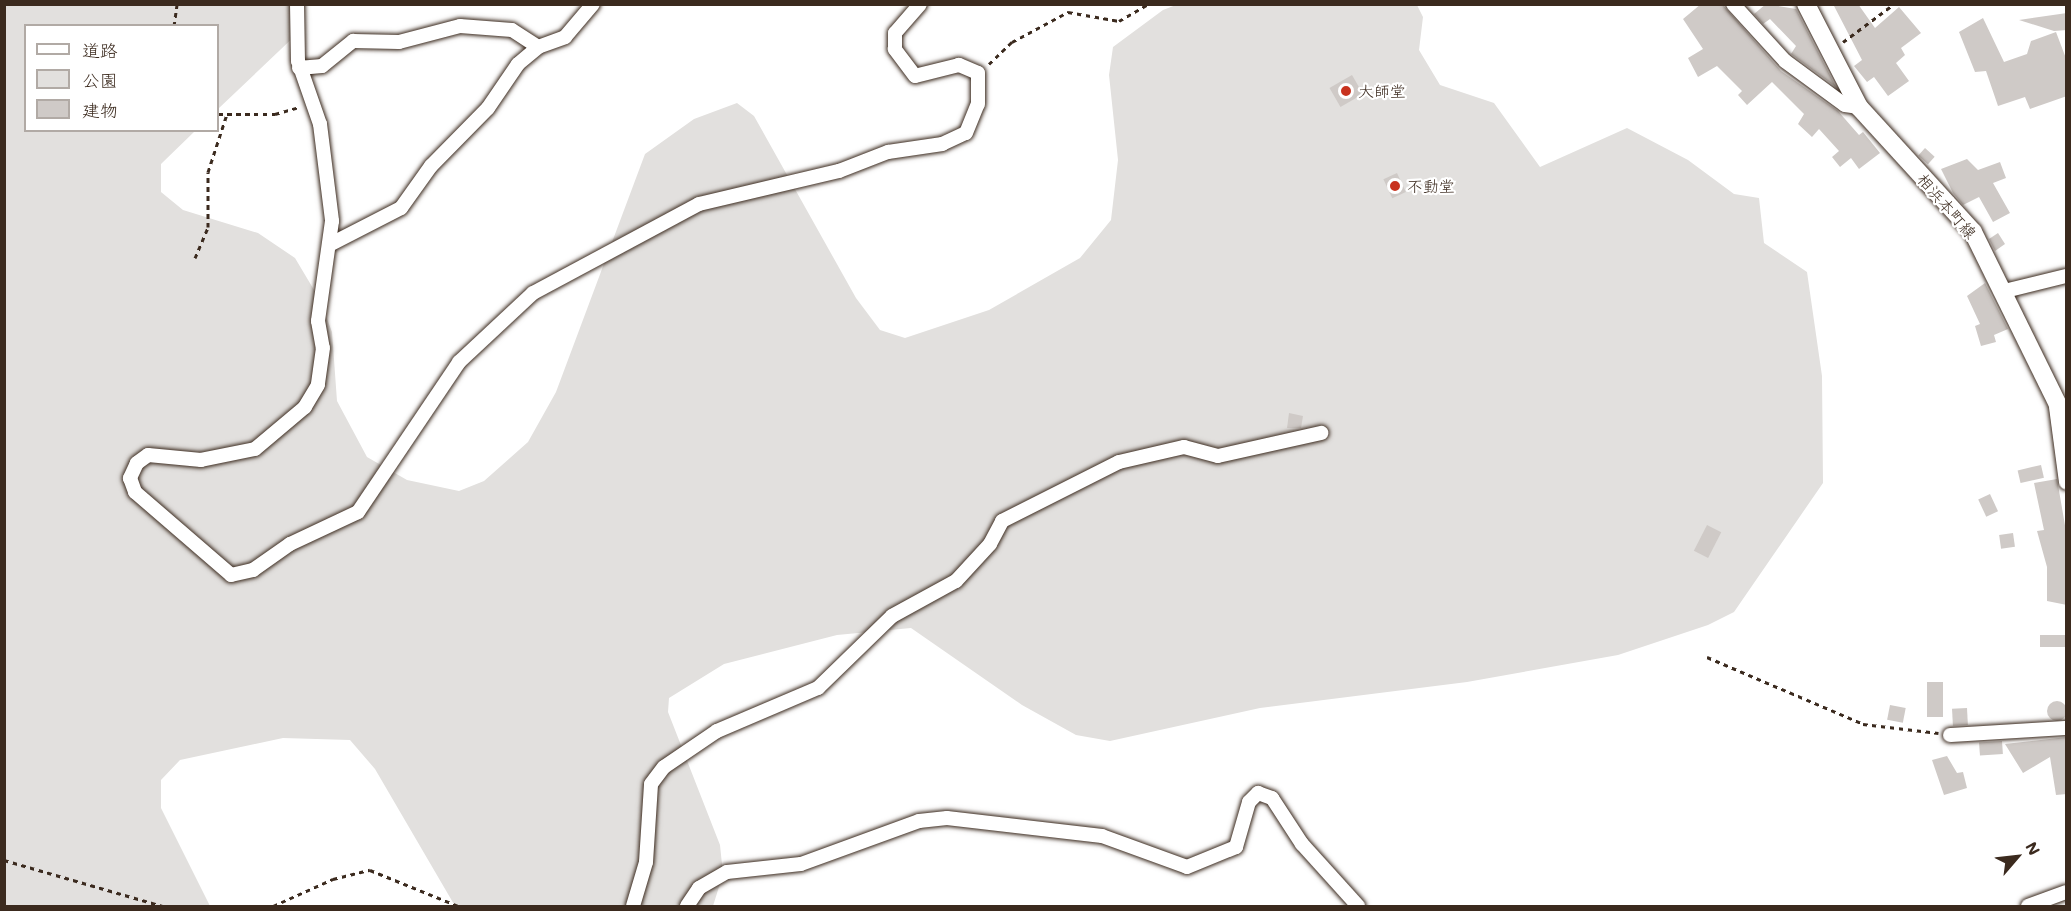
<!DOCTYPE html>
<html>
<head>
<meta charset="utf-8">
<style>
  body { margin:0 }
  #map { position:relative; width:2071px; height:911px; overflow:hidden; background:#fff; font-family:Mali,"Klee One",sans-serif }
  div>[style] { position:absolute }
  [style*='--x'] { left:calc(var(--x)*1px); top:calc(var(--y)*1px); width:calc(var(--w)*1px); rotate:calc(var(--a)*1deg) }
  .green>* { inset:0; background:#e2e0de }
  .building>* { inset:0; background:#cfcac7; transform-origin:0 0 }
  .round { border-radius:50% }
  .path>* { height:3px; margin-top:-1.5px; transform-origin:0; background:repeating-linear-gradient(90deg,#3b2a1e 0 4.5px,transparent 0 9px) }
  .roads { filter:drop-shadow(0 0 2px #3b2a1e) drop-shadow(0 0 2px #3b2a1e) }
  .minor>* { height:14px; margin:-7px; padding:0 7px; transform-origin:7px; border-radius:7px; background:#fff }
  .secondary>* { height:18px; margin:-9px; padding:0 9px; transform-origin:9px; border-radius:9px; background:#fff }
  .dots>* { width:16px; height:16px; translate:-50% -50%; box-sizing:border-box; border:3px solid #fff; border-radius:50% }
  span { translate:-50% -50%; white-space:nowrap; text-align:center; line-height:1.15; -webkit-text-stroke:4.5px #fff; paint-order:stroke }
  .poi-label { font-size:16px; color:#3b2a1e }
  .left { translate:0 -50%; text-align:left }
  .street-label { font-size:16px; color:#3b2a1e }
  .frame { position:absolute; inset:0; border:6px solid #3b2a1e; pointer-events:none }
  .legend { position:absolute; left:24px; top:24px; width:195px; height:108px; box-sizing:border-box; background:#fff; border:2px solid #b1aaa5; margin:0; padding:8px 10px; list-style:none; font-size:18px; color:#3b2a1e }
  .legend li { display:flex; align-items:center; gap:12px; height:30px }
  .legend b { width:30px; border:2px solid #b1aaa5 }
  .north { position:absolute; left:1987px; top:827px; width:60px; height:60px; -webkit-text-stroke:4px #fff; paint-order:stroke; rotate:62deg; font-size:16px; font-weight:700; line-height:24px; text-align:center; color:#3b2a1e }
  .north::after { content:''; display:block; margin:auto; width:21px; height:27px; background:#3b2a1e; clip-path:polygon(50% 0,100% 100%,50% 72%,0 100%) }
</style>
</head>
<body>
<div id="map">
  <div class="green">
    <div style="clip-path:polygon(5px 5px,305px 5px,299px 32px,218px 109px,218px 26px,26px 26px,26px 130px,195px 131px,161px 164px,161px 192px,183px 210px,258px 233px,295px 258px,320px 300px,332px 332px,337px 401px,367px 457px,407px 480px,459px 491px,484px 481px,528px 442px,556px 392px,645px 154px,694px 119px,737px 103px,754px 116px,856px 298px,880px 330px,905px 338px,989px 310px,1080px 258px,1111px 220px,1118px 160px,1109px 75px,1113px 47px,1163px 10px,1176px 5px,1417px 5px,1423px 17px,1419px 50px,1440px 85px,1494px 103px,1540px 167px,1627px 128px,1688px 160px,1734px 194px,1759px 198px,1764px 243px,1807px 272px,1822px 376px,1823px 483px,1734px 612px,1708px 625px,1618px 655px,1467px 682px,1260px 708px,1110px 741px,1076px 735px,1022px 705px,911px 628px,837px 635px,724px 664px,669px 698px,668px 712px,720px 845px,723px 874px,713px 906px,455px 906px,375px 769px,350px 740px,283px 738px,180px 760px,161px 780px,161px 808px,210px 906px,5px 906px)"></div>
  </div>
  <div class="building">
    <div style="clip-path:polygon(1701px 4px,1722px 4px,1781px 71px,1838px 111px,1859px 135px,1863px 132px,1880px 153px,1859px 169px,1851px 158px,1840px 167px,1832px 157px,1839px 151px,1819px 129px,1812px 137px,1798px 124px,1804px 114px,1772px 82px,1747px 105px,1738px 95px,1742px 91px,1717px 66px,1698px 77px,1688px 58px,1703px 49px,1683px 19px)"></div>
    <div style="clip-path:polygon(1766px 4px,1796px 9px,1836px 87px,1791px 54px,1796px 46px,1770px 19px,1763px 24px,1754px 14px)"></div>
    <div style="clip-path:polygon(1833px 4px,1858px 4px,1875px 28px,1899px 7px,1921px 33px,1901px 48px,1905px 55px,1896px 63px,1909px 81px,1888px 96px,1874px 77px,1867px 82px,1854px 66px,1862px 60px)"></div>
    <div style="clip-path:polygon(2067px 13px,2067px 30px,2054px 31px,2019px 20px)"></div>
    <div style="clip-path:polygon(1983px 18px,2004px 62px,2027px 54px,2031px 41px,2056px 32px,2067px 61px,2067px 96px,2030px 109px,2025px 97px,1998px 106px,1986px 71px,1975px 72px,1959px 32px)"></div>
    <div style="left:1352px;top:75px;width:22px;height:26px;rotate:60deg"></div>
    <div style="left:1925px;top:148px;width:13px;height:10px;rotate:42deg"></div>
    <div style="clip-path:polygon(1967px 159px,1978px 170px,2000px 162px,2006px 178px,1993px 183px,2010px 213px,1993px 222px,1979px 197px,1963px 205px,1953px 193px,1941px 169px)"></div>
    <div style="left:1397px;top:173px;width:21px;height:15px;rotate:65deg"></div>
    <div style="clip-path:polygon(1998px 233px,2005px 244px,1995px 251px,1989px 239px)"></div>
    <div style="clip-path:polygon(1985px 283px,2008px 329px,1994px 335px,1996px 342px,1981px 346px,1975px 326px,1980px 324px,1967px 296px)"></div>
    <div style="clip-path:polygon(1289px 413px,1303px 416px,1301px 428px,1287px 428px)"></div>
    <div style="left:2041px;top:465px;width:13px;height:24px;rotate:77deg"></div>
    <div style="clip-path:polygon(2057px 479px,2067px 537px,2067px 605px,2047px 601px,2047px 567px,2037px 531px,2044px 530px,2034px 483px)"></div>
    <div style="left:1990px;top:494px;width:19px;height:13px;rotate:65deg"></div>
    <div style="left:1707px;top:525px;width:16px;height:29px;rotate:27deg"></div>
    <div style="left:2013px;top:533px;width:14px;height:14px;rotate:82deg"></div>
    <div style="left:2067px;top:635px;width:12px;height:27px;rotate:90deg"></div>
    <div style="left:1927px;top:682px;width:16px;height:35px"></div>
    <div class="round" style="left:2047px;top:701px;width:20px;height:20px"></div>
    <div style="left:1890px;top:705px;width:16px;height:15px;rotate:11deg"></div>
    <div style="left:1967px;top:708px;width:17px;height:15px;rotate:87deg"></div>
    <div style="clip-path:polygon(2067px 737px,2067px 794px,2056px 795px,2050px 757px,2023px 773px,2005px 744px)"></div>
    <div style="left:2002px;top:741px;width:13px;height:23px;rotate:86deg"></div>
    <div style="clip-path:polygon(1947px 756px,1957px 773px,1963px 772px,1967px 788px,1944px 795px,1932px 760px)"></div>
  </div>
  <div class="path">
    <div style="--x:174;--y:26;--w:22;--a:-82"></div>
    <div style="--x:1843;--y:42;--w:64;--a:-36.7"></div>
    <div style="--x:989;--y:64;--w:32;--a:-44"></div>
    <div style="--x:1012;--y:42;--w:64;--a:-28.2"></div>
    <div style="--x:1068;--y:12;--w:52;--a:10"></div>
    <div style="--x:1119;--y:21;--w:34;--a:-30"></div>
    <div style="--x:218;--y:114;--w:57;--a:0"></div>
    <div style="--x:275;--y:114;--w:25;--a:-16"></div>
    <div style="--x:195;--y:258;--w:34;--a:-67"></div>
    <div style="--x:208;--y:227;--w:55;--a:-90"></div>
    <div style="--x:208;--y:172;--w:61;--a:-71.9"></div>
    <div style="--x:1707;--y:657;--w:170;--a:23.2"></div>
    <div style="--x:1863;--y:724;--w:76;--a:6.8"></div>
    <div style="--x:4;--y:860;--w:165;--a:16.2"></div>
    <div style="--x:273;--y:906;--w:66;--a:-24.2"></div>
    <div style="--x:333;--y:879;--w:38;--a:-14"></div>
    <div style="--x:370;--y:870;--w:95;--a:22.2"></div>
  </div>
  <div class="roads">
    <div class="minor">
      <div style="--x:297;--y:4;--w:57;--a:89"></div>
      <div style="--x:298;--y:61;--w:67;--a:70.8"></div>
      <div style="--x:320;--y:124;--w:98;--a:82.9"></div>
      <div style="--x:332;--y:221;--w:101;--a:98"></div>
      <div style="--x:318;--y:321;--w:27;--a:80"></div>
      <div style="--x:323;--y:348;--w:37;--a:98"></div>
      <div style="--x:318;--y:385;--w:26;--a:121"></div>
      <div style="--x:305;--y:407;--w:65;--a:140"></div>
      <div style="--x:255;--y:449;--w:55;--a:168.5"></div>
      <div style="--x:201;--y:460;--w:53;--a:-174.6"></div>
      <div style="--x:148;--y:455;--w:14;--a:144"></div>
      <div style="--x:137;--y:463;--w:17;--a:115"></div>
      <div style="--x:130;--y:478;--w:15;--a:70"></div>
      <div style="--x:135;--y:492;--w:127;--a:40.8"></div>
      <div style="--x:231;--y:575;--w:23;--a:-13"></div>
      <div style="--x:253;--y:570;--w:45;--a:-35.1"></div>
      <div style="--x:290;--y:544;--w:75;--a:-25.2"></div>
      <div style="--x:358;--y:512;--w:181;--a:-56"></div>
      <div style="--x:459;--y:362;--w:101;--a:-43"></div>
      <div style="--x:533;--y:293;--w:188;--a:-28.2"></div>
      <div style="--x:699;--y:204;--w:144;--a:-13.3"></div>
      <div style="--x:839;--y:171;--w:53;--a:-21.2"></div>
      <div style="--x:888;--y:152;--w:55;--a:-8.4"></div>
      <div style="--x:942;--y:144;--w:26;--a:-25"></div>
      <div style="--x:966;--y:133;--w:31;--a:-68"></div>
      <div style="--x:978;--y:104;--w:31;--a:-90"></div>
      <div style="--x:978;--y:73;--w:21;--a:-157"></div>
      <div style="--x:959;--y:65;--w:45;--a:166"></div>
      <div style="--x:915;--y:76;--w:34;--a:-127"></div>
      <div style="--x:895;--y:49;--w:16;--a:-90"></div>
      <div style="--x:895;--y:33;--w:38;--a:-49"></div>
      <div style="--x:1733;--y:4;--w:77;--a:47.6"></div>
      <div style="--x:1785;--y:61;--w:74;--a:36.3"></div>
      <div style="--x:1845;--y:105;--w:14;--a:8"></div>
      <div style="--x:299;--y:68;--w:23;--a:-5"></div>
      <div style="--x:322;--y:66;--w:40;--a:-39"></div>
      <div style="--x:353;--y:41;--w:46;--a:1.2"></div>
      <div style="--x:399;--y:42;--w:63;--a:-14.7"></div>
      <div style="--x:460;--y:26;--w:52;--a:4.4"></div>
      <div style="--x:512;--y:30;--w:31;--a:33"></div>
      <div style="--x:329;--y:245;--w:81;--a:-27.2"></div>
      <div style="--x:401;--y:208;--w:52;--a:-54.5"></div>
      <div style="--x:431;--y:166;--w:81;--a:-45.5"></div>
      <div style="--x:488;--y:108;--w:53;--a:-55.7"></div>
      <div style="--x:518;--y:64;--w:26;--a:-40"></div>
      <div style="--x:538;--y:47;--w:29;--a:-20"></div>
      <div style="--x:565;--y:37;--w:43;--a:-49.7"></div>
      <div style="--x:2005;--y:291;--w:63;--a:-13.8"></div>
      <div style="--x:2056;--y:407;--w:76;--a:82.4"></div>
      <div style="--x:1950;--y:735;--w:116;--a:-3.5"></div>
      <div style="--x:633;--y:906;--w:46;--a:-73.5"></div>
      <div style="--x:646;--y:862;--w:78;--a:-86.3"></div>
      <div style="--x:651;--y:784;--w:21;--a:-53"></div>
      <div style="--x:664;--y:767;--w:64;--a:-34.2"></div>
      <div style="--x:717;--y:731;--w:110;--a:-23.1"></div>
      <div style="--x:818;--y:688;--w:103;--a:-44.2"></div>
      <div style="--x:892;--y:616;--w:73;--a:-28.7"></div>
      <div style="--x:956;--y:581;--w:50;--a:-47.4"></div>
      <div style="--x:990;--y:544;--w:26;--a:-62"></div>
      <div style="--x:1002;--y:521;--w:131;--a:-26.8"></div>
      <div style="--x:1119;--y:462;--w:67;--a:-13"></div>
      <div style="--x:1184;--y:447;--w:35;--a:15"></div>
      <div style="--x:1218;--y:456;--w:106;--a:-12.6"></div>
      <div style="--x:687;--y:906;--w:22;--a:-56"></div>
      <div style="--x:699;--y:888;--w:32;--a:-30"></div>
      <div style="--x:727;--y:872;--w:74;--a:-6.2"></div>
      <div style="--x:801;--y:864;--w:126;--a:-20"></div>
      <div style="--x:919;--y:821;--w:28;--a:-6"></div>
      <div style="--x:947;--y:818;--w:156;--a:6.6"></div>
      <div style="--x:1102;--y:836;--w:90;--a:20"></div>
      <div style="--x:1187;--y:867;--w:53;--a:-22.2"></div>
      <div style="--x:1236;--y:847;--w:47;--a:-73.9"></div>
      <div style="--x:1249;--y:802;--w:13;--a:-45"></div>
      <div style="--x:1258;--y:793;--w:15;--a:20"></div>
      <div style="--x:1272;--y:798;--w:55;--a:56.9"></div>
      <div style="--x:1302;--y:844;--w:84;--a:47.9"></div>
      <div style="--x:2028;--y:906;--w:40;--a:-20.2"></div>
    </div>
    <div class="secondary">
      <div style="--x:1806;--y:4;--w:116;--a:62.8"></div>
      <div style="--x:1859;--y:107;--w:169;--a:47.6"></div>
      <div style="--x:1973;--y:232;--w:211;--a:63.8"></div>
    </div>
  </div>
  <div class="dots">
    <div style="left:1346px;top:91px;background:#c8321e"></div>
    <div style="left:1395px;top:186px;background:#c8321e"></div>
  </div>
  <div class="poi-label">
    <span class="left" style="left:1358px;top:91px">大師堂</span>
    <span class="left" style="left:1407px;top:186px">不動堂</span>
  </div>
  <div class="street-label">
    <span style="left:1947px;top:206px;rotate:49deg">相浜本町線</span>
  </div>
  <div class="frame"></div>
  <ul class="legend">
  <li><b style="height:8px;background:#fff"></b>道路</li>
  <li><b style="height:16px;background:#e2e0de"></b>公園</li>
  <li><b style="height:16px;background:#cfcac7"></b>建物</li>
  </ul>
  <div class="north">N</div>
</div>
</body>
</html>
